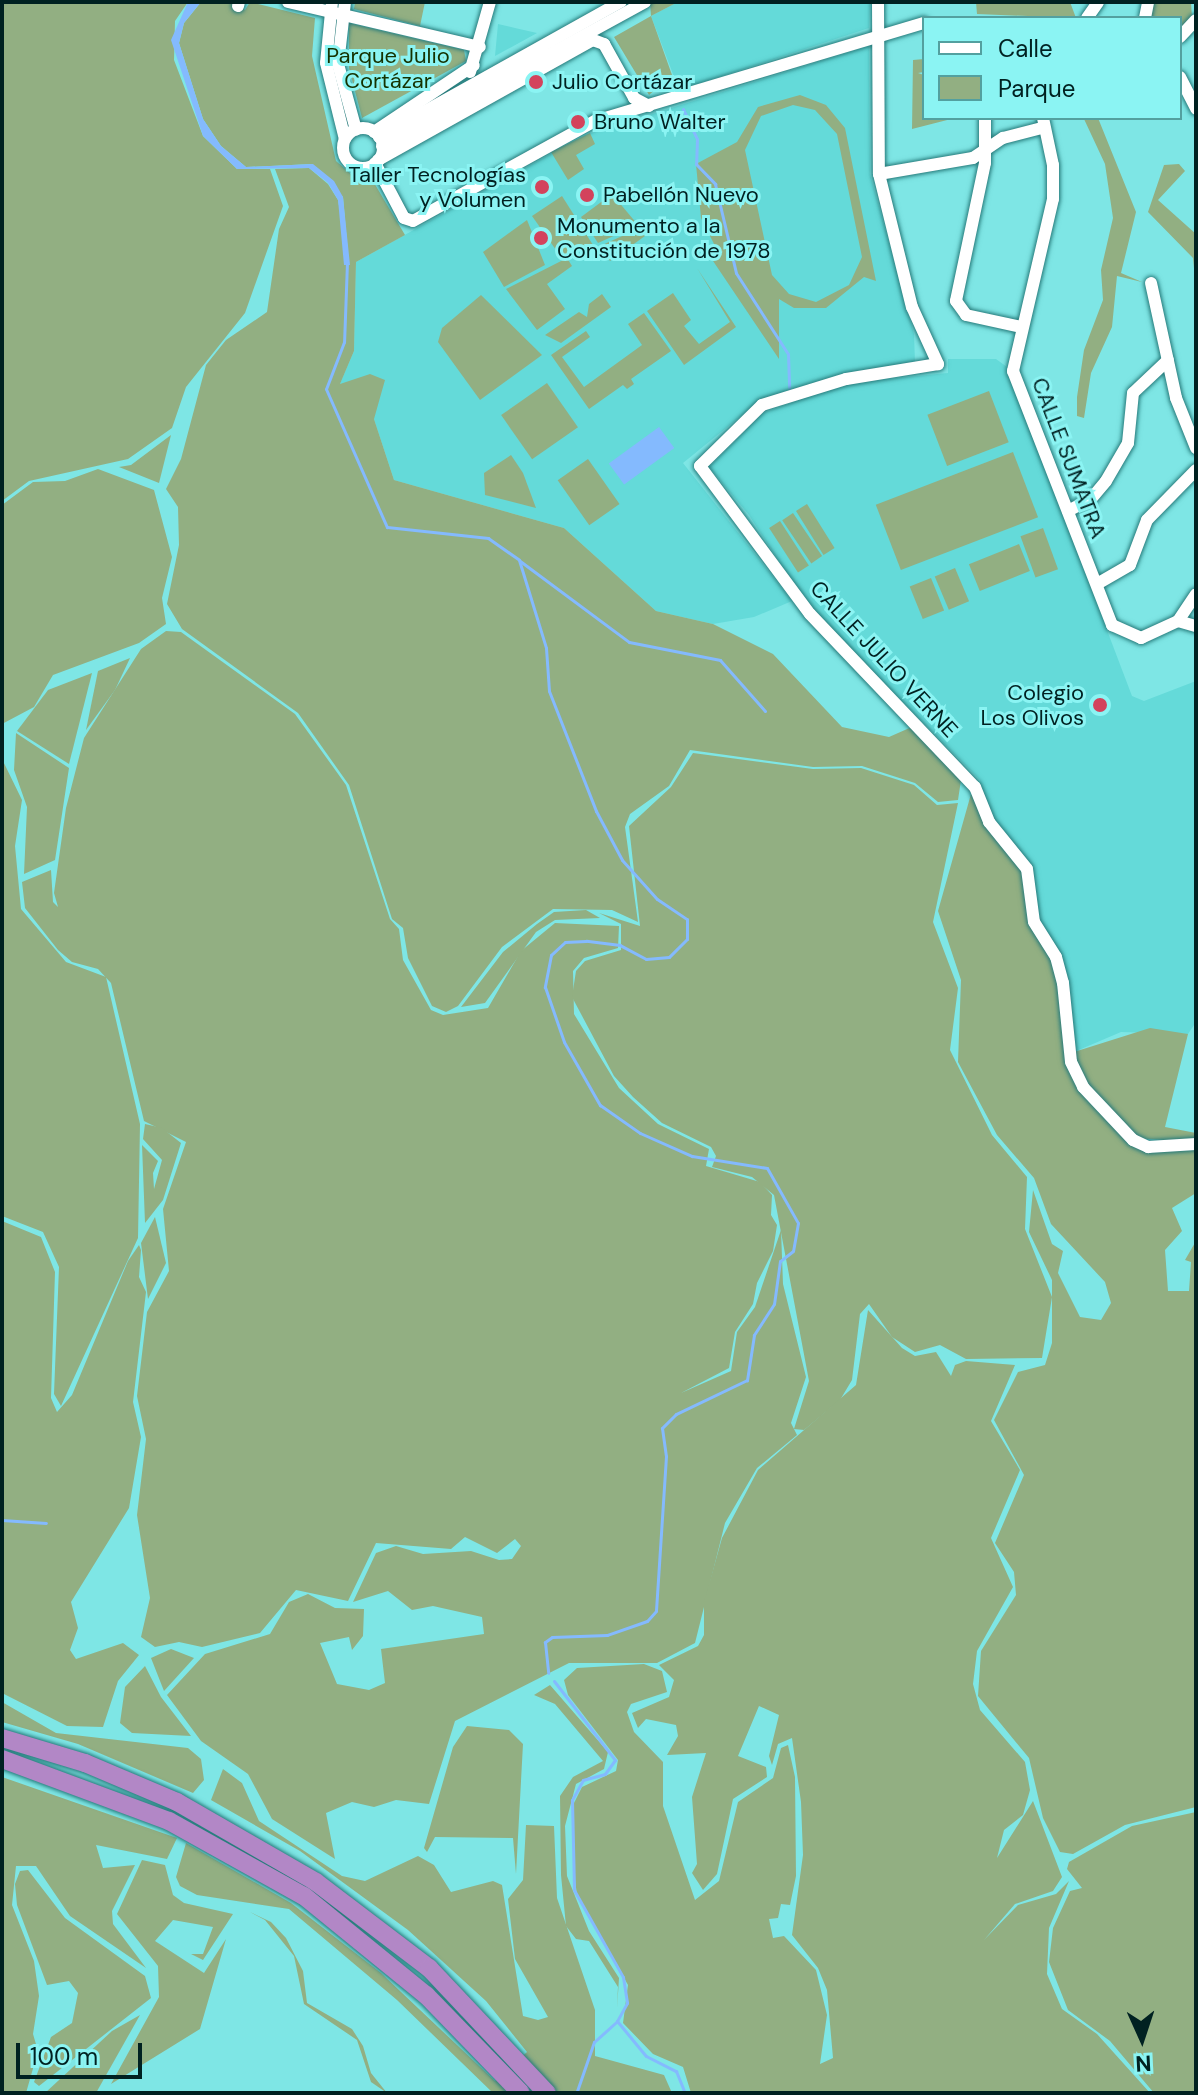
<!DOCTYPE html>
<html>
<head>
<meta charset="utf-8">
<style>
  body { margin:0 }
  #map { position:relative; width:1198px; height:2095px; overflow:hidden; background:#7ee6e5; font-family:"DM Sans",sans-serif }
  div>[style] { position:absolute }
  [style*='--x'] { left:calc(var(--x)*1px); top:calc(var(--y)*1px); width:calc(var(--w)*1px); rotate:calc(var(--a)*1deg) }
  .built>* { inset:0; background:#64dad9 }
  .green>* { inset:0; background:#92af82; transform-origin:0 0 }
  .water>* { inset:0; background:#84bafe; transform-origin:0 0 }
  .stream>* { height:3px; margin:-1.5px; padding:0 1.5px; transform-origin:1.5px; border-radius:1.5px; background:#84bafe }
  .roads { filter:drop-shadow(0 0 2px #267a7a) drop-shadow(0 0 2px #267a7a) }
  .minor>* { height:12px; margin:-6px; padding:0 6px; transform-origin:6px; border-radius:6px; background:#fff }
  .minor>.ring { margin:-6px; padding:0; box-sizing:content-box; background:none; border:12px solid #fff; border-radius:50% }
  .highway>* { height:18px; margin:-9px; padding:0 9px; transform-origin:9px; border-radius:9px; background:#b287c6 }
  .dots>* { width:22px; height:22px; translate:-50% -50%; box-sizing:border-box; border:4px solid #8bf4f3; border-radius:50% }
  span { translate:-50% -50%; white-space:nowrap; text-align:center; line-height:1.15; -webkit-text-stroke:6px #8bf4f3; paint-order:stroke }
  .park-label { font-size:22px; color:#153200 }
  .poi-label { font-size:22px; color:#002121 }
  .left { translate:0 -50%; text-align:left }
  .right { translate:-100% -50%; text-align:right }
  .street-label { font-size:22px; color:#002121 }
  .frame { position:absolute; inset:0; border:4px solid #002121; pointer-events:none }
  .legend { position:absolute; left:922px; top:16px; width:260px; height:104px; box-sizing:border-box; background:#8bf4f3; border:2px solid #53a09f; margin:0; padding:10px 14px; list-style:none; font-size:24px; color:#002121 }
  .legend li { display:flex; align-items:center; gap:16px; height:40px }
  .legend b { width:40px; border:2px solid #53a09f }
  .north { position:absolute; left:1102px; top:1999px; width:80px; height:80px; -webkit-text-stroke:6px #8bf4f3; paint-order:stroke; rotate:177deg; font-size:22px; font-weight:700; line-height:32px; text-align:center; color:#002121 }
  .north::after { content:''; display:block; margin:auto; width:28px; height:36px; background:#002121; clip-path:polygon(50% 0,100% 100%,50% 72%,0 100%) }
  .scale { position:absolute; left:16px; top:2043px; width:126px; height:36px; box-sizing:border-box; border:4px solid #002121; border-top:0; padding-left:10px; font-size:24px; line-height:28px; white-space:nowrap; color:#002121; -webkit-text-stroke:6px #8bf4f3; paint-order:stroke }
</style>
</head>
<body>
<div id="map">
  <div class="built">
    <div style="clip-path:polygon(678px 2px,870px 2px,869px 28px,679px 90px,651px 16px)"></div>
    <div style="clip-path:polygon(498px 24px,515px 28px,537px 33px,495px 56px)"></div>
    <div style="clip-path:polygon(869px 46px,870px 174px,914px 334px,915px 363px,758px 402px,683px 463px,792px 601px,754px 617px,713px 624px,656px 611px,564px 528px,394px 480px,374px 419px,339px 386px,354px 351px,356px 262px,585px 135px)"></div>
    <div style="clip-path:polygon(948px 359px,996px 359px,1007px 367px,1132px 696px,1144px 701px,1196px 681px,1196px 1022px,1188px 1034px,1121px 1032px,1074px 1052px,1038px 922px,1033px 870px,998px 827px,980px 795px,980px 780px,808px 606px,749px 515px,709px 467px,763px 413px,847px 383px,948px 373px)"></div>
  </div>
  <div class="green">
    <div style="clip-path:polygon(2px 2px,188px 2px,175px 21px,174px 60px,203px 136px,237px 169px,270px 169px,283px 206px,245px 313px,186px 387px,172px 428px,128px 459px,29px 481px,2px 501px)"></div>
    <div style="clip-path:polygon(201px 2px,232px 2px,245px 10px,250px 2px,315px 18px,312px 56px,336px 161px,351px 174px,370px 176px,405px 235px,356px 262px,354px 351px,340px 384px,370px 374px,385px 380px,374px 419px,394px 480px,564px 528px,656px 611px,713px 624px,773px 654px,842px 727px,889px 737px,914px 726px,961px 780px,958px 800px,938px 802px,915px 783px,862px 766px,813px 767px,690px 750px,669px 786px,630px 814px,625px 827px,638px 922px,612px 910px,553px 909px,502px 947px,458px 1006px,446px 1012px,432px 1006px,408px 958px,403px 928px,392px 919px,349px 785px,298px 713px,182px 629px,167px 604px,179px 545px,178px 507px,166px 489px,181px 459px,206px 365px,226px 340px,267px 312px,279px 229px,289px 207px,275px 169px,309px 168px,328px 184px,338px 200px,349px 265px,343px 197px,312px 164px,246px 167px,221px 146px,203px 119px,179px 43px,184px 23px)"></div>
    <div style="clip-path:polygon(355px 2px,425px 2px,420px 26px,354px 9px)"></div>
    <div style="clip-path:polygon(650px 2px,678px 2px,651px 16px,672px 75px,649px 95px,614px 37px,651px 16px)"></div>
    <div style="clip-path:polygon(976px 2px,1070px 2px,1076px 18px,977px 14px)"></div>
    <div style="clip-path:polygon(1154px 2px,1191px 2px,1192px 18px,1180px 29px,1180px 18px,1151px 18px)"></div>
    <div style="clip-path:polygon(349px 23px,464px 50px,466px 61px,362px 118px,349px 68px)"></div>
    <div style="clip-path:polygon(924px 59px,924px 72px,918px 73px,924px 75px,924px 118px,955px 118px,912px 129px,913px 60px)"></div>
    <div style="clip-path:polygon(evenodd,800px 95px,826px 105px,845px 128px,876px 281px,864px 277px,826px 308px,794px 308px,779px 299px,779px 359px,709px 255px,717px 250px,701px 218px,696px 164px,737px 142px,758px 107px,800px 95px,793px 105px,815px 110px,837px 134px,862px 257px,849px 285px,816px 302px,789px 294px,772px 275px,745px 150px,761px 116px,793px 105px)"></div>
    <div style="clip-path:polygon(1098px 118px,1136px 212px,1121px 273px,1142px 282px,1117px 276px,1112px 327px,1091px 373px,1084px 418px,1077px 416px,1077px 397px,1084px 350px,1103px 300px,1101px 270px,1113px 218px,1105px 164px,1084px 119px)"></div>
    <div style="clip-path:polygon(590px 133px,595px 144px,576px 155px,584px 169px,568px 180px,551px 152px)"></div>
    <div style="clip-path:polygon(1179px 164px,1185px 171px,1158px 200px,1196px 234px,1196px 289px,1193px 258px,1148px 212px,1164px 165px)"></div>
    <div style="clip-path:polygon(612px 194px,638px 225px,598px 243px,581px 217px)"></div>
    <div style="clip-path:polygon(562px 196px,593px 245px,561px 257px,532px 216px)"></div>
    <div style="clip-path:polygon(527px 220px,545px 265px,504px 287px,483px 252px)"></div>
    <div style="clip-path:polygon(640px 228px,645px 236px,610px 261px,600px 246px)"></div>
    <div style="clip-path:polygon(567px 258px,572px 266px,547px 284px,565px 309px,537px 330px,506px 289px)"></div>
    <div style="clip-path:polygon(697px 268px,736px 327px,684px 365px,647px 311px,673px 293px,691px 320px,684px 326px,699px 344px,730px 322px)"></div>
    <div style="clip-path:polygon(602px 294px,611px 307px,561px 343px,545px 335px,579px 312px,587px 317px,589px 304px)"></div>
    <div style="clip-path:polygon(481px 295px,542px 355px,480px 400px,438px 342px,442px 328px)"></div>
    <div style="clip-path:polygon(644px 313px,671px 351px,631px 379px,634px 384px,627px 389px,623px 385px,589px 409px,551px 355px,586px 331px,590px 337px,562px 357px,584px 387px,642px 345px,628px 324px)"></div>
    <div style="left:547px;top:383px;width:54px;height:56px;rotate:55deg"></div>
    <div style="left:989px;top:391px;width:55px;height:66px;rotate:69deg"></div>
    <div style="clip-path:polygon(171px 435px,159px 483px,119px 467px,131px 465px)"></div>
    <div style="left:1013px;top:452px;width:70px;height:147px;rotate:69deg"></div>
    <div style="clip-path:polygon(511px 455px,523px 473px,536px 508px,485px 495px,484px 473px)"></div>
    <div style="left:588px;top:459px;width:55px;height:37px;rotate:55deg"></div>
    <div style="clip-path:polygon(98px 469px,154px 490px,172px 557px,162px 598px,166px 624px,139px 643px,53px 675px,34px 707px,2px 724px,2px 505px,33px 482px,65px 481px)"></div>
    <div style="left:807px;top:504px;width:52px;height:13px;rotate:58deg"></div>
    <div style="left:793px;top:513px;width:52px;height:13px;rotate:56deg"></div>
    <div style="left:780px;top:521px;width:53px;height:13px;rotate:57deg"></div>
    <div style="left:1043px;top:528px;width:44px;height:24px;rotate:70deg"></div>
    <div style="left:1019px;top:544px;width:29px;height:54px;rotate:68deg"></div>
    <div style="left:955px;top:568px;width:36px;height:22px;rotate:67deg"></div>
    <div style="left:931px;top:578px;width:35px;height:23px;rotate:68deg"></div>
    <div style="clip-path:polygon(166px 631px,181px 632px,295px 714px,346px 785px,390px 919px,399px 929px,403px 960px,431px 1010px,443px 1015px,488px 1008px,521px 951px,555px 923px,619px 926px,618px 948px,584px 958px,573px 971px,574px 1014px,619px 1088px,658px 1124px,709px 1149px,706px 1166px,760px 1182px,772px 1195px,771px 1215px,777px 1225px,773px 1251px,757px 1283px,753px 1304px,735px 1332px,729px 1368px,681px 1393px,731px 1371px,737px 1332px,755px 1307px,781px 1230px,783px 1284px,806px 1377px,791px 1423px,797px 1435px,757px 1468px,725px 1523px,695px 1643px,657px 1663px,569px 1663px,455px 1721px,429px 1804px,396px 1800px,374px 1807px,352px 1802px,326px 1813px,335px 1859px,272px 1819px,248px 1774px,201px 1741px,167px 1695px,205px 1654px,270px 1634px,289px 1602px,308px 1594px,335px 1608px,364px 1609px,363px 1636px,352px 1650px,349px 1637px,320px 1643px,337px 1684px,369px 1690px,385px 1683px,381px 1649px,484px 1634px,482px 1617px,433px 1606px,412px 1610px,388px 1591px,353px 1602px,376px 1553px,396px 1546px,423px 1554px,471px 1551px,499px 1560px,512px 1559px,521px 1546px,515px 1539px,497px 1553px,465px 1537px,451px 1549px,376px 1543px,348px 1601px,296px 1590px,260px 1633px,202px 1647px,179px 1642px,155px 1647px,141px 1637px,150px 1598px,137px 1515px,146px 1439px,137px 1396px,147px 1312px,169px 1271px,163px 1209px,186px 1142px,144px 1121px,111px 983px,98px 969px,72px 962px,58px 950px,25px 908px,22px 882px,51px 870px,53px 902px,58px 907px,54px 893px,66px 808px,84px 738px,141px 649px)"></div>
    <div style="clip-path:polygon(130px 658px,115px 690px,86px 730px,98px 671px)"></div>
    <div style="clip-path:polygon(92px 673px,69px 764px,17px 731px,48px 690px)"></div>
    <div style="clip-path:polygon(16px 733px,69px 768px,55px 860px,24px 874px,27px 807px,14px 770px)"></div>
    <div style="clip-path:polygon(693px 753px,813px 769px,861px 768px,914px 785px,937px 805px,958px 803px,933px 922px,958px 988px,950px 1050px,992px 1135px,1027px 1177px,1025px 1229px,1052px 1297px,1042px 1358px,966px 1359px,940px 1345px,915px 1352px,892px 1337px,869px 1304px,860px 1314px,852px 1380px,840px 1400px,804px 1430px,794px 1429px,809px 1381px,774px 1195px,752px 1177px,712px 1167px,716px 1156px,711px 1147px,662px 1123px,633px 1097px,614px 1076px,572px 997px,576px 971px,585px 961px,621px 950px,621px 924px,599px 913px,640px 926px,629px 826px,671px 787px)"></div>
    <div style="clip-path:polygon(2px 759px,22px 800px,15px 846px,21px 909px,66px 962px,106px 977px,140px 1124px,138px 1238px,61px 1406px,54px 1394px,59px 1267px,43px 1232px,2px 1216px)"></div>
    <div style="clip-path:polygon(971px 794px,1024px 872px,1061px 991px,1068px 1064px,1133px 1143px,1196px 1147px,1196px 1193px,1172px 1208px,1182px 1231px,1165px 1250px,1168px 1291px,1189px 1291px,1191px 1262px,1185px 1260px,1196px 1241px,1196px 1807px,1125px 1825px,1073px 1854px,1060px 1852px,1043px 1818px,1029px 1758px,978px 1696px,981px 1651px,1016px 1595px,1014px 1572px,995px 1543px,1024px 1475px,994px 1420px,1018px 1372px,1045px 1365px,1052px 1343px,1052px 1280px,1029px 1232px,1033px 1190px,1052px 1244px,1063px 1251px,1058px 1273px,1080px 1317px,1101px 1320px,1111px 1303px,1105px 1282px,1051px 1224px,1034px 1178px,997px 1135px,958px 1062px,961px 980px,938px 911px)"></div>
    <div style="clip-path:polygon(586px 910px,600px 918px,555px 920px,536px 932px,485px 1003px,461px 1007px,503px 952px,537px 924px,554px 912px)"></div>
    <div style="clip-path:polygon(1150px 1028px,1188px 1034px,1165px 1127px,1196px 1133px,1196px 1142px,1133px 1138px,1085px 1085px,1074px 1052px)"></div>
    <div style="clip-path:polygon(145px 1124px,162px 1128px,181px 1143px,163px 1200px,145px 1223px,142px 1145px,158px 1161px,153px 1173px,154px 1189px,162px 1160px,143px 1139px)"></div>
    <div style="clip-path:polygon(155px 1217px,166px 1263px,148px 1299px,141px 1243px)"></div>
    <div style="clip-path:polygon(2px 1221px,41px 1237px,55px 1272px,51px 1398px,57px 1412px,72px 1395px,128px 1261px,139px 1245px,141px 1250px,139px 1277px,146px 1292px,133px 1402px,141px 1437px,129px 1508px,71px 1602px,78px 1628px,70px 1650px,76px 1659px,123px 1643px,139px 1655px,118px 1681px,103px 1727px,67px 1726px,2px 1693px)"></div>
    <div style="clip-path:polygon(868px 1310px,902px 1348px,915px 1356px,936px 1352px,951px 1376px,955px 1365px,966px 1361px,1015px 1365px,991px 1421px,1020px 1470px,991px 1538px,1013px 1587px,977px 1651px,973px 1684px,980px 1710px,1025px 1762px,1030px 1790px,1023px 1815px,1004px 1830px,997px 1858px,1033px 1801px,1062px 1877px,1053px 1891px,1015px 1904px,984px 1940px,1018px 1905px,1056px 1894px,1069px 1881px,1049px 1928px,1047px 1974px,1062px 2009px,1097px 2034px,1150px 2093px,691px 2093px,683px 2067px,653px 2054px,623px 2023px,628px 1985px,577px 1895px,574px 1872px,574px 1803px,582px 1787px,616px 1771px,618px 1760px,568px 1695px,564px 1680px,577px 1668px,644px 1664px,662px 1671px,667px 1692px,631px 1704px,627px 1712px,634px 1732px,663px 1762px,663px 1806px,695px 1900px,719px 1881px,738px 1802px,773px 1778px,781px 1748px,788px 1745px,795px 1777px,796px 1876px,790px 1905px,781px 1904px,778px 1918px,769px 1919px,773px 1938px,784px 1936px,816px 1970px,827px 2015px,820px 2064px,833px 2058px,827px 1990px,818px 1968px,792px 1935px,803px 1855px,801px 1802px,792px 1738px,778px 1744px,772px 1765px,769px 1756px,779px 1715px,759px 1706px,738px 1756px,766px 1767px,767px 1777px,733px 1799px,717px 1874px,703px 1890px,692px 1873px,697px 1864px,692px 1797px,706px 1753px,667px 1755px,678px 1736px,676px 1725px,646px 1719px,638px 1728px,632px 1713px,669px 1697px,674px 1680px,659px 1665px,698px 1646px,704px 1635px,704px 1602px,722px 1538px,758px 1470px,856px 1385px)"></div>
    <div style="clip-path:polygon(171px 1649px,194px 1658px,164px 1691px,151px 1658px)"></div>
    <div style="clip-path:polygon(145px 1666px,161px 1697px,191px 1736px,132px 1733px,120px 1723px,125px 1687px)"></div>
    <div style="clip-path:polygon(550px 1685px,608px 1752px,604px 1769px,576px 1784px,565px 1826px,567px 1876px,589px 1931px,619px 1978px,617px 2009px,618px 1987px,589px 1941px,576px 1939px,566px 1926px,561px 1875px,560px 1796px,573px 1777px,603px 1761px,555px 1704px,534px 1695px)"></div>
    <div style="clip-path:polygon(2px 1702px,56px 1733px,188px 1748px,201px 1759px,204px 1780px,193px 1793px,78px 1744px,2px 1722px)"></div>
    <div style="clip-path:polygon(467px 1726px,509px 1730px,523px 1744px,516px 1874px,513px 1838px,435px 1837px,427px 1852px,424px 1848px,453px 1747px)"></div>
    <div style="clip-path:polygon(223px 1769px,242px 1783px,259px 1821px,342px 1876px,365px 1881px,418px 1856px,434px 1865px,451px 1892px,493px 1881px,502px 1885px,523px 2016px,538px 2020px,548px 2017px,515px 1959px,508px 1899px,523px 1880px,526px 1825px,554px 1826px,557px 1898px,595px 2010px,595px 2056px,664px 2075px,672px 2093px,493px 2093px,397px 2000px,289px 1909px,197px 1895px,180px 1886px,176px 1877px,186px 1843px,291px 1903px,381px 1973px,495px 2081px,527px 2052px,486px 2001px,408px 1930px,300px 1851px,211px 1800px)"></div>
    <div style="clip-path:polygon(2px 1777px,177px 1838px,167px 1859px,96px 1845px,103px 1868px,135px 1865px,112px 1911px,113px 1924px,146px 1968px,70px 1916px,36px 1866px,16px 1866px,12px 1905px,34px 1961px,39px 1996px,33px 2034px,38px 2051px,26px 2093px,2px 2093px)"></div>
    <div style="clip-path:polygon(1196px 1812px,1196px 2093px,1154px 2093px,1110px 2041px,1068px 2010px,1049px 1962px,1053px 1928px,1070px 1891px,1082px 1888px,1067px 1869px,1069px 1862px,1132px 1826px)"></div>
    <div style="clip-path:polygon(142px 1860px,165px 1865px,173px 1895px,184px 1903px,233px 1914px,203px 1960px,191px 1954px,203px 1954px,213px 1927px,173px 1920px,155px 1941px,204px 1973px,226px 1939px,200px 2029px,111px 2084px,159px 1997px,158px 1966px,117px 1914px)"></div>
    <div style="clip-path:polygon(28px 1870px,65px 1918px,145px 1976px,151px 1998px,39px 2086px,34px 2082px,51px 2037px,72px 2023px,78px 1993px,69px 1981px,47px 1985px,17px 1905px,15px 1884px,20px 1871px)"></div>
    <div style="clip-path:polygon(250px 1912px,271px 1922px,286px 1938px,303px 1971px,307px 2003px,352px 2029px,363px 2046px,371px 2073px,387px 2093px,371px 2082px,357px 2040px,304px 2004px,294px 1956px,265px 1920px)"></div>
    <div style="clip-path:polygon(140px 2015px,96px 2093px,45px 2093px,112px 2031px)"></div>
  </div>
  <div class="water">
    <div style="clip-path:polygon(188px 2px,201px 2px,184px 23px,179px 43px,203px 119px,221px 146px,246px 167px,313px 164px,334px 181px,343px 197px,350px 265px,344px 265px,338px 200px,328px 183px,309px 168px,237px 169px,203px 136px,171px 40px)"></div>
    <div style="left:659px;top:427px;width:26px;height:62px;rotate:54deg"></div>
  </div>
  <div class="stream">
    <div style="--x:683;--y:109;--w:33;--a:65"></div>
    <div style="--x:697;--y:139;--w:25;--a:92"></div>
    <div style="--x:696;--y:164;--w:28;--a:46"></div>
    <div style="--x:715;--y:184;--w:91;--a:76.7"></div>
    <div style="--x:736;--y:273;--w:96;--a:57.3"></div>
    <div style="--x:788;--y:354;--w:34;--a:88"></div>
    <div style="--x:347;--y:262;--w:80;--a:92.1"></div>
    <div style="--x:344;--y:342;--w:50;--a:111"></div>
    <div style="--x:326;--y:389;--w:151;--a:66.2"></div>
    <div style="--x:387;--y:527;--w:102;--a:6.2"></div>
    <div style="--x:488;--y:538;--w:38;--a:35"></div>
    <div style="--x:519;--y:560;--w:92;--a:72.9"></div>
    <div style="--x:546;--y:648;--w:43;--a:86"></div>
    <div style="--x:549;--y:691;--w:129;--a:68.6"></div>
    <div style="--x:596;--y:811;--w:55;--a:62"></div>
    <div style="--x:622;--y:860;--w:52;--a:48.1"></div>
    <div style="--x:657;--y:899;--w:36;--a:34"></div>
    <div style="--x:687;--y:919;--w:20;--a:90"></div>
    <div style="--x:687;--y:939;--w:25;--a:135"></div>
    <div style="--x:669;--y:957;--w:23;--a:175"></div>
    <div style="--x:646;--y:959;--w:30;--a:-152"></div>
    <div style="--x:620;--y:945;--w:34;--a:-173"></div>
    <div style="--x:586;--y:941;--w:21;--a:177"></div>
    <div style="--x:565;--y:942;--w:19;--a:137"></div>
    <div style="--x:551;--y:955;--w:33;--a:101"></div>
    <div style="--x:545;--y:987;--w:58;--a:70.9"></div>
    <div style="--x:564;--y:1042;--w:73;--a:60.3"></div>
    <div style="--x:600;--y:1105;--w:49;--a:35"></div>
    <div style="--x:640;--y:1133;--w:57;--a:23.9"></div>
    <div style="--x:692;--y:1156;--w:76;--a:9.1"></div>
    <div style="--x:767;--y:1168;--w:63;--a:60.6"></div>
    <div style="--x:798;--y:1223;--w:28;--a:100"></div>
    <div style="--x:793;--y:1251;--w:16;--a:142"></div>
    <div style="--x:780;--y:1261;--w:43;--a:97.9"></div>
    <div style="--x:774;--y:1304;--w:37;--a:123"></div>
    <div style="--x:754;--y:1335;--w:46;--a:98.8"></div>
    <div style="--x:747;--y:1380;--w:79;--a:154.4"></div>
    <div style="--x:676;--y:1414;--w:20;--a:135"></div>
    <div style="--x:662;--y:1428;--w:28;--a:82"></div>
    <div style="--x:666;--y:1456;--w:155;--a:93.7"></div>
    <div style="--x:656;--y:1611;--w:13;--a:132"></div>
    <div style="--x:647;--y:1621;--w:42;--a:160.7"></div>
    <div style="--x:607;--y:1635;--w:55;--a:177.9"></div>
    <div style="--x:552;--y:1637;--w:9;--a:144"></div>
    <div style="--x:545;--y:1642;--w:31;--a:84"></div>
    <div style="--x:520;--y:561;--w:136;--a:36.6"></div>
    <div style="--x:629;--y:642;--w:93;--a:11.2"></div>
    <div style="--x:720;--y:660;--w:68;--a:48.6"></div>
    <div style="--x:2;--y:1520;--w:44;--a:3.9"></div>
    <div style="--x:554;--y:1681;--w:100;--a:52.3"></div>
    <div style="--x:615;--y:1760;--w:17;--a:126"></div>
    <div style="--x:605;--y:1774;--w:23;--a:165"></div>
    <div style="--x:583;--y:1780;--w:23;--a:119"></div>
    <div style="--x:572;--y:1800;--w:90;--a:88.7"></div>
    <div style="--x:574;--y:1890;--w:100;--a:60.6"></div>
    <div style="--x:623;--y:1977;--w:26;--a:81"></div>
    <div style="--x:627;--y:2003;--w:21;--a:119"></div>
    <div style="--x:617;--y:2021;--w:45;--a:50.4"></div>
    <div style="--x:646;--y:2056;--w:34;--a:27"></div>
    <div style="--x:676;--y:2071;--w:24;--a:68"></div>
    <div style="--x:577;--y:2091;--w:52;--a:-70.9"></div>
    <div style="--x:594;--y:2042;--w:31;--a:-42"></div>
  </div>
  <div class="roads">
    <div class="minor">
      <div style="--x:288;--y:2;--w:197;--a:13.2"></div>
      <div style="--x:332;--y:2;--w:61;--a:95.6"></div>
      <div style="--x:326;--y:63;--w:78;--a:76"></div>
      <div style="--x:345;--y:2;--w:62;--a:96.4"></div>
      <div style="--x:338;--y:64;--w:68;--a:74.7"></div>
      <div style="--x:878;--y:2;--w:172;--a:89.7"></div>
      <div style="--x:879;--y:174;--w:137;--a:76.1"></div>
      <div style="--x:912;--y:307;--w:63;--a:65.5"></div>
      <div style="--x:938;--y:364;--w:93;--a:170.7"></div>
      <div style="--x:846;--y:379;--w:88;--a:162.8"></div>
      <div style="--x:762;--y:405;--w:87;--a:135.5"></div>
      <div style="--x:700;--y:466;--w:184;--a:53.4"></div>
      <div style="--x:810;--y:614;--w:239;--a:46.4"></div>
      <div style="--x:975;--y:787;--w:38;--a:68"></div>
      <div style="--x:989;--y:822;--w:60;--a:51"></div>
      <div style="--x:1027;--y:869;--w:53;--a:82.5"></div>
      <div style="--x:1034;--y:922;--w:41;--a:57.8"></div>
      <div style="--x:1056;--y:957;--w:27;--a:75"></div>
      <div style="--x:1063;--y:983;--w:79;--a:84.2"></div>
      <div style="--x:1071;--y:1062;--w:28;--a:64"></div>
      <div style="--x:1083;--y:1087;--w:73;--a:46.7"></div>
      <div style="--x:1133;--y:1140;--w:17;--a:25"></div>
      <div style="--x:1148;--y:1147;--w:48;--a:-3.6"></div>
      <div style="--x:238;--y:6;--w:4;--a:-76"></div>
      <div style="--x:1087;--y:18;--w:19;--a:-55"></div>
      <div style="--x:1145;--y:18;--w:16;--a:-79"></div>
      <div style="--x:1180;--y:37;--w:23;--a:-47"></div>
      <div style="--x:470;--y:72;--w:73;--a:-74.1"></div>
      <div style="--x:1180;--y:77;--w:36;--a:63"></div>
      <div style="--x:985;--y:118;--w:45;--a:90"></div>
      <div style="--x:985;--y:163;--w:141;--a:101.9"></div>
      <div style="--x:956;--y:301;--w:17;--a:54"></div>
      <div style="--x:966;--y:315;--w:56;--a:12.3"></div>
      <div style="--x:1043;--y:118;--w:48;--a:78"></div>
      <div style="--x:1053;--y:165;--w:34;--a:90"></div>
      <div style="--x:1053;--y:199;--w:177;--a:103.1"></div>
      <div style="--x:1013;--y:371;--w:273;--a:68.7"></div>
      <div style="--x:1112;--y:625;--w:32;--a:24"></div>
      <div style="--x:1141;--y:638;--w:41;--a:-24.7"></div>
      <div style="--x:1178;--y:621;--w:19;--a:16"></div>
      <div class="ring" style="left:343px;top:128px;width:28px;height:28px"></div>
      <div style="--x:374;--y:132;--w:120;--a:-33.8"></div>
      <div style="--x:379;--y:137;--w:277;--a:-29.2"></div>
      <div style="--x:382;--y:146;--w:300;--a:-28.7"></div>
      <div style="--x:378;--y:160;--w:246;--a:-29.2"></div>
      <div style="--x:593;--y:40;--w:12;--a:20"></div>
      <div style="--x:604;--y:44;--w:62;--a:60.9"></div>
      <div style="--x:634;--y:98;--w:17;--a:28"></div>
      <div style="--x:375;--y:163;--w:62;--a:62.2"></div>
      <div style="--x:404;--y:218;--w:9;--a:18"></div>
      <div style="--x:413;--y:221;--w:208;--a:-28.8"></div>
      <div style="--x:595;--y:121;--w:343;--a:-16.6"></div>
      <div style="--x:879;--y:174;--w:95;--a:-9.7"></div>
      <div style="--x:973;--y:158;--w:36;--a:-34"></div>
      <div style="--x:1003;--y:138;--w:40;--a:-14.4"></div>
      <div style="--x:1151;--y:283;--w:118;--a:77.7"></div>
      <div style="--x:1176;--y:398;--w:54;--a:68.2"></div>
      <div style="--x:1068;--y:511;--w:26;--a:-28"></div>
      <div style="--x:1091;--y:499;--w:23;--a:-50"></div>
      <div style="--x:1106;--y:481;--w:44;--a:-59.9"></div>
      <div style="--x:1128;--y:443;--w:50;--a:-84.3"></div>
      <div style="--x:1133;--y:393;--w:48;--a:-43.3"></div>
      <div style="--x:1097;--y:584;--w:38;--a:-30"></div>
      <div style="--x:1130;--y:565;--w:48;--a:-69.3"></div>
      <div style="--x:1147;--y:520;--w:70;--a:-45.6"></div>
      <div style="--x:1178;--y:621;--w:32;--a:-56"></div>
    </div>
    <div class="highway">
      <div style="--x:2;--y:1738;--w:87;--a:16.8"></div>
      <div style="--x:85;--y:1763;--w:100;--a:23"></div>
      <div style="--x:177;--y:1802;--w:160;--a:29.9"></div>
      <div style="--x:316;--y:1882;--w:142;--a:37.3"></div>
      <div style="--x:429;--y:1968;--w:172;--a:46.7"></div>
      <div style="--x:2;--y:1759;--w:178;--a:20.4"></div>
      <div style="--x:169;--y:1821;--w:154;--a:29.1"></div>
      <div style="--x:304;--y:1896;--w:157;--a:39.1"></div>
      <div style="--x:426;--y:1995;--w:136;--a:45.9"></div>
    </div>
  </div>
  <div class="dots">
    <div style="left:536px;top:82px;background:#d3435c"></div>
    <div style="left:578px;top:122px;background:#d3435c"></div>
    <div style="left:542px;top:187px;background:#d3435c"></div>
    <div style="left:587px;top:195px;background:#d3435c"></div>
    <div style="left:541px;top:238px;background:#d3435c"></div>
    <div style="left:1100px;top:705px;background:#d3435c"></div>
  </div>
  <div class="park-label">
    <span style="left:388px;top:68px">Parque Julio<br>Cortázar</span>
  </div>
  <div class="poi-label">
    <span class="left" style="left:552px;top:82px">Julio Cortázar</span>
    <span class="left" style="left:594px;top:122px">Bruno Walter</span>
    <span class="right" style="left:526px;top:187px">Taller Tecnologías<br>y Volumen</span>
    <span class="left" style="left:603px;top:195px">Pabellón Nuevo</span>
    <span class="left" style="left:557px;top:238px">Monumento a la<br>Constitución de 1978</span>
    <span class="right" style="left:1084px;top:705px">Colegio<br>Los Olivos</span>
  </div>
  <div class="street-label">
    <span style="left:1069px;top:458px;rotate:69deg">CALLE SUMATRA</span>
    <span style="left:884px;top:659px;rotate:47deg">CALLE JULIO VERNE</span>
  </div>
  <div class="frame"></div>
  <ul class="legend">
  <li><b style="height:10px;background:#fff"></b>Calle</li>
  <li><b style="height:22px;background:#92af82"></b>Parque</li>
  </ul>
  <div class="north">N</div>
  <div class="scale">100 m</div>
</div>
</body>
</html>
